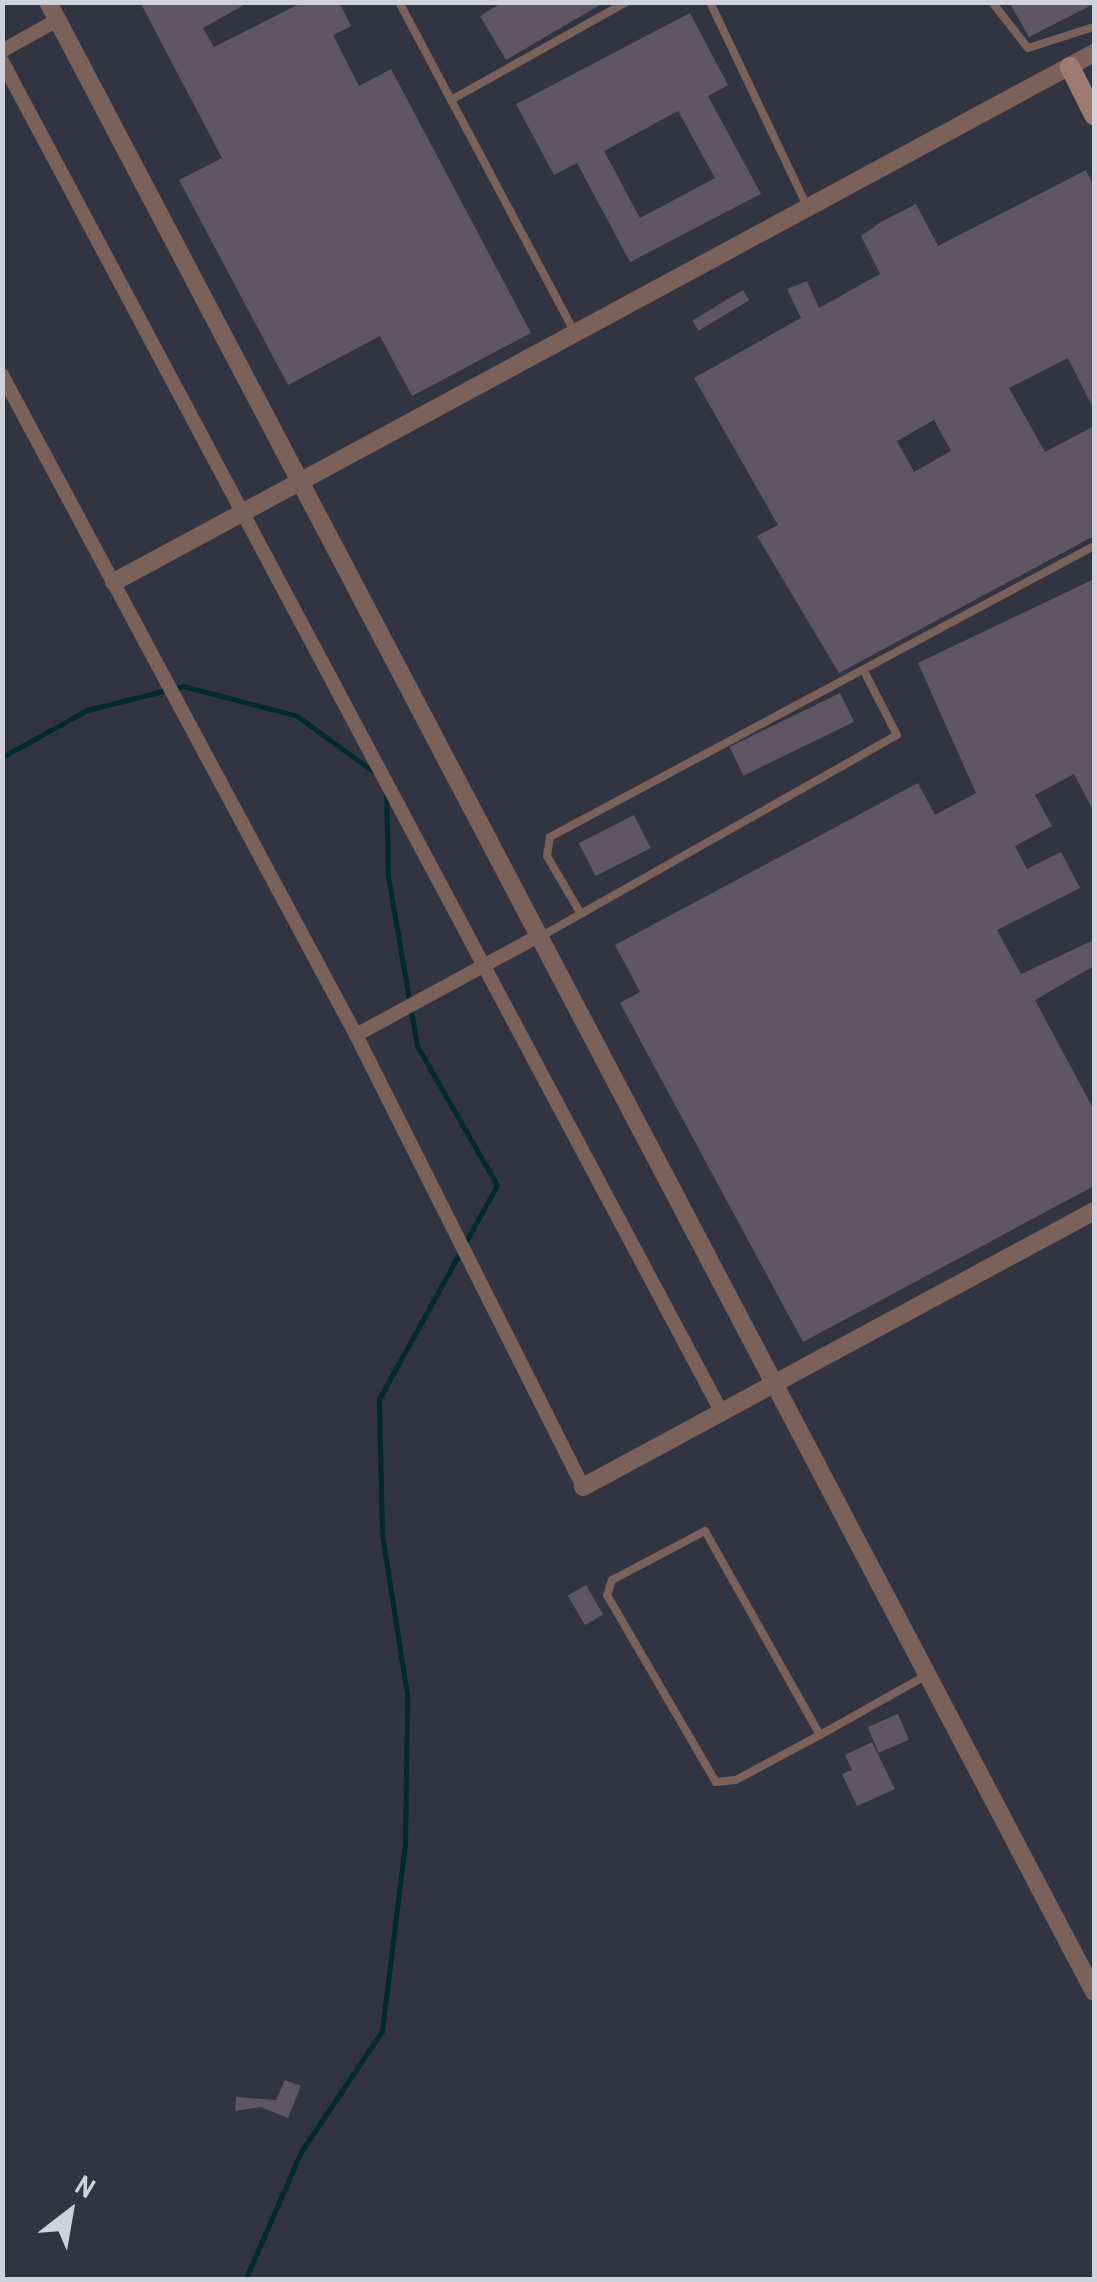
<!DOCTYPE html>
<html>
<head>
<meta charset="utf-8">
<style>
  body { margin:0 }
  #map { position:relative; width:1097px; height:2282px; overflow:hidden; background:#323441; font-family:"Archivo Narrow",sans-serif }
  div>[style] { position:absolute }
  [style*='--x'] { left:calc(var(--x)*1px); top:calc(var(--y)*1px); width:calc(var(--w)*1px); rotate:calc(var(--a)*1deg) }
  .stream>* { height:5px; margin:-2.5px; padding:0 2.5px; transform-origin:2.5px; border-radius:2.5px; background:#012b2e }
  .building>* { inset:0; background:#5f5664; transform-origin:0 0 }
  .service>* { height:8px; margin:-4px; padding:0 4px; transform-origin:4px; border-radius:4px; background:#7a615a }
  .minor>* { height:14px; margin:-7px; padding:0 7px; transform-origin:7px; border-radius:7px; background:#7a615a }
  .tertiary>* { height:18px; margin:-9px; padding:0 9px; transform-origin:9px; border-radius:9px; background:#7a615a }
  .secondary>* { height:20px; margin:-10px; padding:0 10px; transform-origin:10px; border-radius:10px; background:#9f7a6f }
  span { translate:-50% -50%; white-space:nowrap; text-align:center; line-height:1.15; -webkit-text-stroke:10px #323441; paint-order:stroke }
  .frame { position:absolute; inset:0; border:5px solid #d0d1da; pointer-events:none }
  .north { position:absolute; left:20px; top:2162px; width:100px; height:100px; -webkit-text-stroke:8px #323441; paint-order:stroke; rotate:31deg; font-size:28px; font-weight:700; line-height:40px; text-align:center; color:#d0d1da }
  .north::after { content:''; display:block; margin:auto; width:35px; height:45px; background:#d0d1da; clip-path:polygon(50% 0,100% 100%,50% 72%,0 100%) }
</style>
</head>
<body>
<div id="map">
  <div class="stream">
    <div style="--x:2;--y:757;--w:97;--a:-28.9"></div>
    <div style="--x:87;--y:710;--w:99;--a:-14"></div>
    <div style="--x:183;--y:686;--w:118;--a:14.7"></div>
    <div style="--x:297;--y:716;--w:95;--a:36"></div>
    <div style="--x:245;--y:2280;--w:140;--a:-66.4"></div>
    <div style="--x:301;--y:2152;--w:146;--a:-56.2"></div>
    <div style="--x:382;--y:2031;--w:187;--a:-83"></div>
    <div style="--x:405;--y:1845;--w:151;--a:-89.2"></div>
    <div style="--x:407;--y:1694;--w:161;--a:-98.9"></div>
    <div style="--x:382;--y:1535;--w:136;--a:-91.3"></div>
    <div style="--x:379;--y:1399;--w:244;--a:-61.1"></div>
    <div style="--x:497;--y:1185;--w:160;--a:-119.9"></div>
    <div style="--x:417;--y:1046;--w:171;--a:-99.7"></div>
    <div style="--x:388;--y:877;--w:85;--a:-91.3"></div>
  </div>
  <div class="building">
    <div style="clip-path:polygon(140px 2px,249px 2px,203px 28px,214px 47px,303px 2px,339px 2px,351px 26px,333px 35px,359px 86px,391px 69px,531px 333px,412px 396px,380px 336px,288px 385px,179px 180px,222px 158px)"></div>
    <div style="clip-path:polygon(503px 2px,605px 2px,506px 60px,480px 16px)"></div>
    <div style="clip-path:polygon(1009px 2px,1094px 2px,1094px 4px,1029px 37px)"></div>
    <div style="clip-path:polygon(evenodd,690px 13px,728px 85px,708px 96px,761px 194px,630px 262px,577px 163px,554px 175px,516px 104px,690px 13px,678px 111px,715px 178px,640px 218px,604px 151px,678px 111px)"></div>
    <div style="clip-path:polygon(evenodd,1086px 170px,1094px 187px,1094px 410px,1068px 358px,1009px 388px,1045px 452px,1094px 426px,1094px 536px,839px 673px,757px 536px,778px 525px,694px 378px,801px 318px,787px 289px,807px 281px,819px 308px,880px 274px,861px 236px,881px 222px,916px 204px,938px 246px,1086px 170px,934px 420px,951px 451px,914px 472px,897px 441px,934px 420px)"></div>
    <div style="left:743px;top:290px;width:12px;height:59px;rotate:59deg"></div>
    <div style="clip-path:polygon(1094px 579px,1094px 812px,1074px 774px,1035px 795px,1052px 826px,1015px 846px,1027px 869px,1061px 852px,1080px 888px,997px 930px,1021px 974px,1094px 940px,1094px 966px,1035px 1000px,1094px 1110px,1094px 1186px,803px 1342px,620px 1003px,640px 992px,615px 945px,918px 783px,935px 815px,976px 793px,918px 663px)"></div>
    <div style="left:840px;top:693px;width:32px;height:123px;rotate:64deg"></div>
    <div style="left:634px;top:815px;width:37px;height:62px;rotate:63deg"></div>
    <div style="left:586px;top:1585px;width:34px;height:21px;rotate:60deg"></div>
    <div style="left:898px;top:1714px;width:28px;height:33px;rotate:67deg"></div>
    <div style="clip-path:polygon(872px 1742px,895px 1789px,857px 1806px,842px 1774px,852px 1770px,845px 1755px)"></div>
    <div style="clip-path:polygon(285px 2080px,301px 2086px,288px 2118px,261px 2107px,235px 2111px,236px 2097px,276px 2100px)"></div>
  </div>
  <div class="service">
    <div style="--x:399;--y:2;--w:375;--a:62"></div>
    <div style="--x:710;--y:2;--w:226;--a:64.6"></div>
    <div style="--x:992;--y:2;--w:58;--a:52"></div>
    <div style="--x:1028;--y:48;--w:69;--a:-17.7"></div>
    <div style="--x:451;--y:100;--w:201;--a:-29.2"></div>
    <div style="--x:581;--y:914;--w:67;--a:-120.4"></div>
    <div style="--x:547;--y:856;--w:19;--a:-81"></div>
    <div style="--x:550;--y:837;--w:617;--a:-28.14"></div>
    <div style="--x:540;--y:937;--w:410;--a:-29.5"></div>
    <div style="--x:897;--y:735;--w:70;--a:-117.3"></div>
    <div style="--x:820;--y:1735;--w:234;--a:-119.4"></div>
    <div style="--x:705;--y:1531;--w:105;--a:152.2"></div>
    <div style="--x:612;--y:1580;--w:16;--a:108"></div>
    <div style="--x:607;--y:1595;--w:216;--a:59.8"></div>
    <div style="--x:716;--y:1782;--w:20;--a:-6"></div>
    <div style="--x:736;--y:1780;--w:95;--a:-28.2"></div>
    <div style="--x:820;--y:1735;--w:120;--a:-29.3"></div>
  </div>
  <div class="minor">
    <div style="--x:2;--y:51;--w:63;--a:-29.4"></div>
    <div style="--x:2;--y:61;--w:1530;--a:61.96"></div>
    <div style="--x:2;--y:375;--w:749;--a:61.79"></div>
    <div style="--x:356;--y:1035;--w:506;--a:63.33"></div>
    <div style="--x:356;--y:1035;--w:204;--a:-28.5"></div>
  </div>
  <div class="tertiary">
    <div style="--x:48;--y:2;--w:2248;--a:62.27"></div>
    <div style="--x:114;--y:582;--w:1114;--a:-28.36"></div>
    <div style="--x:583;--y:1487;--w:581;--a:-28.37"></div>
  </div>
  <div class="secondary">
    <div style="--x:1070;--y:67;--w:54;--a:63.4"></div>
  </div>
  <div class="frame"></div>
  <div class="north">N</div>
</div>
</body>
</html>
